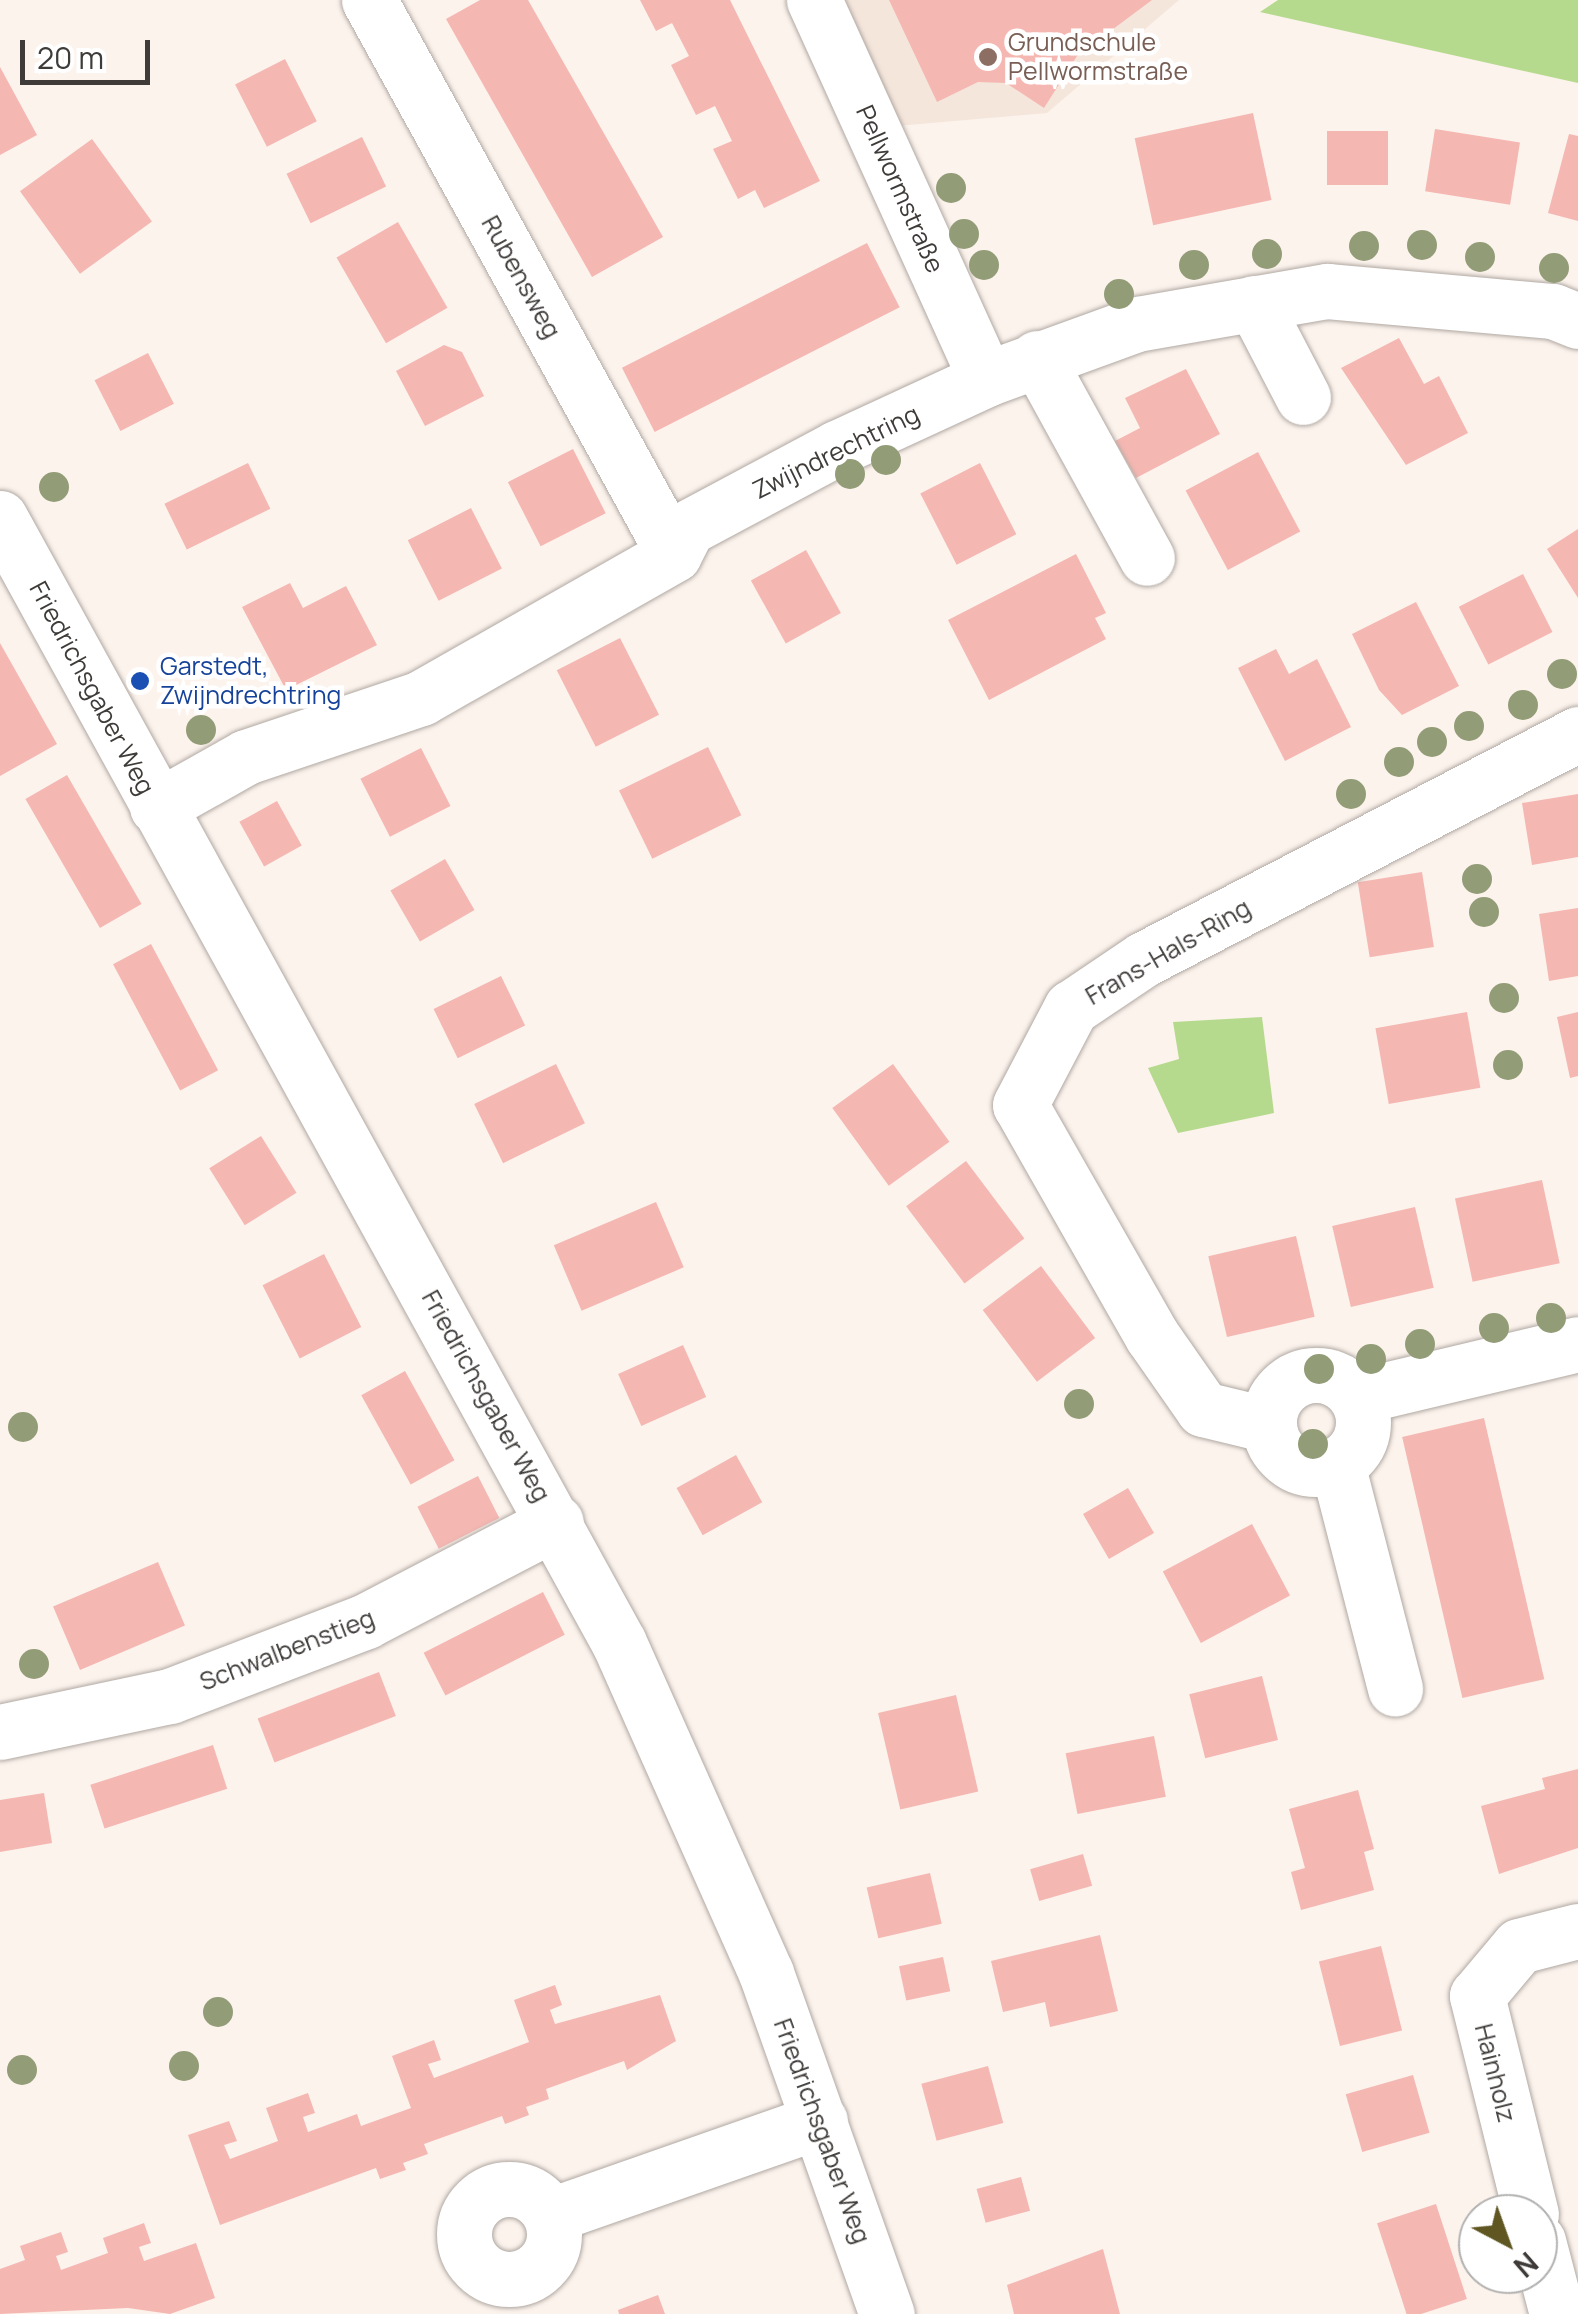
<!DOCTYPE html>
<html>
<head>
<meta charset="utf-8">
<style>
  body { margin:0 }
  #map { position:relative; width:1578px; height:2314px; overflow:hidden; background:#fcf3ed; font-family:Manrope,sans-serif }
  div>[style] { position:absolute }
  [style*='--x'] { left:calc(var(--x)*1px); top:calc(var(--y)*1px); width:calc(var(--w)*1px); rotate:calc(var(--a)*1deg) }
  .built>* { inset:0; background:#f5e6dc }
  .green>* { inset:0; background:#b6da8d }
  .building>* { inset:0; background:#f5b7b2; transform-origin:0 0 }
  .roads { filter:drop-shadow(0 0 2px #b0a8a2) drop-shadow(0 0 2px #b0a8a2) }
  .minor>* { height:55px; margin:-27.5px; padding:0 27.5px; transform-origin:27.5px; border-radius:27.5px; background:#fff }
  .minor>.ring { margin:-27.5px; padding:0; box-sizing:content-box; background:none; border:55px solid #fff; border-radius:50% }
  .trees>* { width:30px; height:30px; margin:-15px; border-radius:50%; background:#929c77 }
  .dots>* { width:28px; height:28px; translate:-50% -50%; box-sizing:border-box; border:5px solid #fff; border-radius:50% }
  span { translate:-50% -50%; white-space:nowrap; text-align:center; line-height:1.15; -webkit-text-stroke:9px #fff; paint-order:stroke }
  .education-label { font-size:25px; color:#785e54 }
  .left { translate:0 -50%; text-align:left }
  .street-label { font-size:25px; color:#3e3b39 }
  .transit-label { font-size:25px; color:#164399 }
  .north { position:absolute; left:1458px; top:2194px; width:100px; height:100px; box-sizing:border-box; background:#fff; border:2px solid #b2b1b0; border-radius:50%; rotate:139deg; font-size:28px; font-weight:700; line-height:40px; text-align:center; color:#3e3b39 }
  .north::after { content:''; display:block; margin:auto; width:35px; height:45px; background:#5f5622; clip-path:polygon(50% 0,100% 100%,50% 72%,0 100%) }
  .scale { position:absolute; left:20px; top:40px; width:130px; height:45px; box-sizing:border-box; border:5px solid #3e3b39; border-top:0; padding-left:12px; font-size:30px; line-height:35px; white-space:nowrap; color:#3e3b39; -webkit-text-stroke:8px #fff; paint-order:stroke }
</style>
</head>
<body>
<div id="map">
  <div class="built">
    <div style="clip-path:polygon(834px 0,1179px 0,1047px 113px,897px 126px)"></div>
  </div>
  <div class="green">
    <div style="clip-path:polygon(1278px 0,1578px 0,1578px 83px,1260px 12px)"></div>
    <div style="clip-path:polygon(1262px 1017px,1274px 1113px,1178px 1133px,1148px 1068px,1179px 1059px,1173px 1022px)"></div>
  </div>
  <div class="building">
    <div style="clip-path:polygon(480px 0,528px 0,663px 237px,592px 277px,446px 19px)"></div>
    <div style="clip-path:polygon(640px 0,730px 0,820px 181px,764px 208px,755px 190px,738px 199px,713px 149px,732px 141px,715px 106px,696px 115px,671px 65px,689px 56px,672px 23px,656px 31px)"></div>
    <div style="clip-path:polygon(889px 0,1152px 0,1077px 56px,1044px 108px,1006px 83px,978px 82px,937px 102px)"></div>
    <div style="left:285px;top:59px;width:70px;height:56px;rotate:63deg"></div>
    <div style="clip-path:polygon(0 67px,37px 135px,0 155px)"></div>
    <div style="left:1253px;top:113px;width:89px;height:121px;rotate:78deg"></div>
    <div style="left:1435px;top:129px;width:86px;height:63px;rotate:9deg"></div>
    <div style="left:1388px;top:131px;width:54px;height:61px;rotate:90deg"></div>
    <div style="clip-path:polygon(1569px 134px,1578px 136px,1578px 221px,1548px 213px)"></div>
    <div style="left:362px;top:137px;width:55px;height:84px;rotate:64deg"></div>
    <div style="left:92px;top:139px;width:102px;height:89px;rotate:54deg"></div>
    <div style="left:398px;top:222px;width:99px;height:71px;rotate:60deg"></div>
    <div style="left:867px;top:243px;width:72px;height:275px;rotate:63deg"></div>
    <div style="clip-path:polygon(1399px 338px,1424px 384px,1439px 376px,1468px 433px,1406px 465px,1341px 368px)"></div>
    <div style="clip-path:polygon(444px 345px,462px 352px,484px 396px,425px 426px,396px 371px)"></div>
    <div style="left:148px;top:353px;width:57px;height:60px;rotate:63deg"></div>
    <div style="clip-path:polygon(1186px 369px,1220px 434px,1136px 478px,1115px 441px,1140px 428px,1125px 398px)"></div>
    <div style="left:573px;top:449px;width:72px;height:73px;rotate:63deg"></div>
    <div style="left:1258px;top:452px;width:90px;height:82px;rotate:62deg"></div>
    <div style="left:248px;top:463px;width:51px;height:93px;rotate:64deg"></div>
    <div style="left:980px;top:463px;width:80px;height:67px;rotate:63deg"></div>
    <div style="left:471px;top:508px;width:68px;height:71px;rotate:63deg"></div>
    <div style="clip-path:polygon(1578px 529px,1578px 598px,1547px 549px)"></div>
    <div style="left:806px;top:550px;width:72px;height:63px;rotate:61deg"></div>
    <div style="clip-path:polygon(1076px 554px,1106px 613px,1095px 618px,1106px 639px,989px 700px,948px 620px)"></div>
    <div style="left:1523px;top:574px;width:65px;height:72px;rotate:63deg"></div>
    <div style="clip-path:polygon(290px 583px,303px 608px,346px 586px,377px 645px,286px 690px,242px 607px)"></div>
    <div style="clip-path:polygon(1416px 602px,1459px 686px,1402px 715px,1379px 690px,1352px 634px)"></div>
    <div style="left:620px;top:638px;width:86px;height:71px;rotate:63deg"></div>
    <div style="clip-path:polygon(0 643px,57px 744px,0 776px)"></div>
    <div style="clip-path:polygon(1276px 649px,1289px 674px,1317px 659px,1351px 727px,1285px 761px,1238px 668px)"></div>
    <div style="left:708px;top:747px;width:76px;height:99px;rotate:64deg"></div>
    <div style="left:421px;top:748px;width:65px;height:68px;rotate:63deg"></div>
    <div style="left:67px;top:775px;width:149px;height:48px;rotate:60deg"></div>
    <div style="clip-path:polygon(1578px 794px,1578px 857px,1532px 865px,1522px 803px)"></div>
    <div style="left:277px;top:801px;width:51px;height:43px;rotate:61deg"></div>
    <div style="left:445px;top:859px;width:59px;height:63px;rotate:60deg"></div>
    <div style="left:1422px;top:872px;width:76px;height:65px;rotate:81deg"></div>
    <div style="clip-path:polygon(1578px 908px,1578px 976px,1549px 981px,1539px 914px)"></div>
    <div style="left:151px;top:944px;width:143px;height:43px;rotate:62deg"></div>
    <div style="left:501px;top:976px;width:55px;height:75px;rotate:64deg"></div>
    <div style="left:1467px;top:1012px;width:77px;height:93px;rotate:80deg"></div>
    <div style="clip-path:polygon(1578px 1012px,1578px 1076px,1570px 1078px,1557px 1017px)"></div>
    <div style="left:556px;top:1064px;width:66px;height:91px;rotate:64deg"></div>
    <div style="left:893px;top:1064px;width:96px;height:75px;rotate:54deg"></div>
    <div style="left:261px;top:1136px;width:67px;height:61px;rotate:58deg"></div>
    <div style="left:966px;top:1161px;width:97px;height:75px;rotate:53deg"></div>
    <div style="left:1542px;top:1180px;width:85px;height:89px;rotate:78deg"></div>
    <div style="left:656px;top:1202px;width:71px;height:111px;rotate:67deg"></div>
    <div style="left:1415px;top:1207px;width:83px;height:85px;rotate:77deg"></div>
    <div style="left:1296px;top:1236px;width:83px;height:90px;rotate:77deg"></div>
    <div style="left:324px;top:1254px;width:82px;height:69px;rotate:63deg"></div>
    <div style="left:1041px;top:1266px;width:90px;height:73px;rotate:53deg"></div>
    <div style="left:683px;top:1345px;width:57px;height:71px;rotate:66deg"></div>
    <div style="left:405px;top:1371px;width:102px;height:50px;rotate:61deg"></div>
    <div style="left:1484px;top:1418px;width:268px;height:84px;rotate:77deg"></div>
    <div style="left:736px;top:1455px;width:54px;height:68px;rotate:61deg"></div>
    <div style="left:478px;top:1476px;width:47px;height:68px;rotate:63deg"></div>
    <div style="left:1128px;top:1488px;width:52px;height:52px;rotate:60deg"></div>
    <div style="left:1252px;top:1524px;width:81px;height:101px;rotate:62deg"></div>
    <div style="left:158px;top:1562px;width:69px;height:114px;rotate:67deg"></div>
    <div style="left:543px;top:1592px;width:48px;height:134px;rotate:63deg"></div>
    <div style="left:379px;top:1672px;width:47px;height:130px;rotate:69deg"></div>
    <div style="left:1262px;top:1676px;width:66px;height:75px;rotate:76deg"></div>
    <div style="left:956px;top:1695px;width:99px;height:80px;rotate:77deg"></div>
    <div style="left:1154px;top:1736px;width:62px;height:90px;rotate:79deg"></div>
    <div style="left:213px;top:1745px;width:46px;height:129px;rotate:72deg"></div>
    <div style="clip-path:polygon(1578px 1769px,1578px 1848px,1499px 1874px,1481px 1806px,1545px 1789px,1542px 1778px)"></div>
    <div style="clip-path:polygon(1358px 1790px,1374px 1849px,1364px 1852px,1374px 1890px,1301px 1910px,1291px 1872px,1305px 1868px,1289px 1809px)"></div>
    <div style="clip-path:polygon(44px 1793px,52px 1843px,0 1852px,0 1800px)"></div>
    <div style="left:1083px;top:1854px;width:33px;height:55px;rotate:74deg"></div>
    <div style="left:930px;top:1873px;width:52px;height:65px;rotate:77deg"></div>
    <div style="clip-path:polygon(1100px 1935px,1118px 2011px,1050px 2027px,1045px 2002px,1003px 2012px,991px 1961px)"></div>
    <div style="left:1381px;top:1946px;width:87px;height:64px;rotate:76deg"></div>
    <div style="left:943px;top:1957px;width:35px;height:45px;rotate:78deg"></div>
    <div style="clip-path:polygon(555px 1985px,562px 2005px,550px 2010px,555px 2024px,660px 1995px,676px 2041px,627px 2070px,624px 2061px,546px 2089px,549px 2099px,526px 2107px,529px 2115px,505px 2124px,502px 2116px,424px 2144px,428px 2154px,403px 2163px,406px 2170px,380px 2179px,376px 2168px,220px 2225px,188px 2135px,229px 2121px,237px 2141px,224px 2145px,230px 2159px,278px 2141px,266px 2108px,308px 2093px,315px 2113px,303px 2117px,308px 2132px,357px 2114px,361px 2126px,411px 2108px,392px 2056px,434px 2040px,441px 2060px,428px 2064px,434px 2078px,529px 2042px,514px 2000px)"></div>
    <div style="left:988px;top:2066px;width:59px;height:69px;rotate:75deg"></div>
    <div style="left:1413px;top:2075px;width:60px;height:70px;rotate:74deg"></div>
    <div style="left:1021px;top:2177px;width:35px;height:46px;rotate:75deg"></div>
    <div style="left:1436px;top:2204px;width:100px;height:62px;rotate:72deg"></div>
    <div style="clip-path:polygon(144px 2223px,151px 2243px,139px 2247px,144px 2261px,196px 2243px,215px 2298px,170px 2314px,128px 2308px,0 2314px,0 2269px,25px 2260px,20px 2246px,61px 2232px,68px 2252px,56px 2256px,61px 2270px,108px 2253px,103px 2238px)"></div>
    <div style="clip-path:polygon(1103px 2249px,1120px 2314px,1014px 2314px,1007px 2285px)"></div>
    <div style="clip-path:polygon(658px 2295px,665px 2314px,619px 2314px,618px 2310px)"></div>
  </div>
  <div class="roads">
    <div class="minor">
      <div style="--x:369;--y:0;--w:632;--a:61.17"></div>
      <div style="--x:814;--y:0;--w:416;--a:65.6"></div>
      <div style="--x:1254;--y:303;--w:106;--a:62.5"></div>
      <div style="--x:1037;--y:358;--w:228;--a:61.2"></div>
      <div style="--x:0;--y:518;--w:1284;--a:61.18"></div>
      <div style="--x:619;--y:1643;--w:361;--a:66"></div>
      <div style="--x:766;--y:1973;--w:362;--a:70.5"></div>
      <div style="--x:157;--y:807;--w:102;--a:-29.3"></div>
      <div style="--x:246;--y:757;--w:185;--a:-18.6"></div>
      <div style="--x:421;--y:698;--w:291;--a:-29.6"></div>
      <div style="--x:674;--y:554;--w:29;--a:-63"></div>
      <div style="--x:687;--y:528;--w:170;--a:-28.1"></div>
      <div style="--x:837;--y:448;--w:164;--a:-24.8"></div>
      <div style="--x:986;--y:379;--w:161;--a:-20"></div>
      <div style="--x:1137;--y:324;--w:193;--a:-9.9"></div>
      <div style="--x:1327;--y:291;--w:227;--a:5.1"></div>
      <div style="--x:1553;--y:311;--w:27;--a:22"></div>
      <div class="ring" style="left:1269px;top:1375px;width:39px;height:39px"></div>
      <div style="--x:1356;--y:1397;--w:228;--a:-13.4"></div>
      <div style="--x:1269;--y:1425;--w:68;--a:-166.4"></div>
      <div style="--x:1203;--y:1409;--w:89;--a:-124.9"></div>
      <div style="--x:1152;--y:1336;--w:266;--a:-119.7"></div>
      <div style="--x:1020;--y:1105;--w:110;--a:-62.3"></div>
      <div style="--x:1071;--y:1008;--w:88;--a:-33.9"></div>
      <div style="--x:1144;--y:959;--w:489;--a:-27.4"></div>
      <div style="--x:1337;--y:1464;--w:232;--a:75.5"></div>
      <div style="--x:0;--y:1732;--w:174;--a:-12"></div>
      <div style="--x:170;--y:1696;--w:210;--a:-20.9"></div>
      <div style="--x:366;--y:1621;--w:214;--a:-27.5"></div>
      <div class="ring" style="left:464px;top:2189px;width:35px;height:35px"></div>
      <div style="--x:1531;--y:2214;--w:225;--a:-103.9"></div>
      <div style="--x:1477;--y:1996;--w:65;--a:-50"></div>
      <div style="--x:1519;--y:1946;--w:61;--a:-14.3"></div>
      <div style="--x:551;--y:2215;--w:285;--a:-19.3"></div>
      <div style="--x:1538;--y:2241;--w:75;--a:75.4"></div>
    </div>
  </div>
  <div class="trees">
    <div style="left:951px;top:188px"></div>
    <div style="left:964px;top:234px"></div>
    <div style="left:1422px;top:245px"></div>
    <div style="left:1364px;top:246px"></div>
    <div style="left:1267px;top:254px"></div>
    <div style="left:1480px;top:257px"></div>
    <div style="left:984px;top:265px"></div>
    <div style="left:1194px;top:265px"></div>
    <div style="left:1554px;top:268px"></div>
    <div style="left:1119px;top:294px"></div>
    <div style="left:886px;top:460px"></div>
    <div style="left:850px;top:474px"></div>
    <div style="left:54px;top:487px"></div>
    <div style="left:1562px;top:674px"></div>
    <div style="left:1523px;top:705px"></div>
    <div style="left:1469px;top:726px"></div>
    <div style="left:201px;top:730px"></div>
    <div style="left:1432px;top:742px"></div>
    <div style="left:1399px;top:762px"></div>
    <div style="left:1351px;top:794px"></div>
    <div style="left:1477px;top:879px"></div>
    <div style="left:1484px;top:912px"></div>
    <div style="left:1504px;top:998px"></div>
    <div style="left:1508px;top:1065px"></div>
    <div style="left:1551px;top:1318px"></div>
    <div style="left:1494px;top:1328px"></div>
    <div style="left:1420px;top:1344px"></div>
    <div style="left:1371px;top:1359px"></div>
    <div style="left:1319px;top:1369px"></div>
    <div style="left:1079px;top:1404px"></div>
    <div style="left:23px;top:1427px"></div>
    <div style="left:1313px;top:1444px"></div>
    <div style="left:34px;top:1664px"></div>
    <div style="left:218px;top:2012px"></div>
    <div style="left:184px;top:2066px"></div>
    <div style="left:22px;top:2070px"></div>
  </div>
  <div class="dots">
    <div style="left:988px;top:57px;background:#8d6e63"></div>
    <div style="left:140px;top:681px;background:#1a4fb4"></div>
  </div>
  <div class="education-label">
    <span class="left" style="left:1008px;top:57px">Grundschule<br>Pellwormstraße</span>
  </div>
  <div class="street-label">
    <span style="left:900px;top:189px;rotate:66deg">Pellwormstraße</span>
    <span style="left:521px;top:277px;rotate:61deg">Rubensweg</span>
    <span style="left:836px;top:452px;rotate:-26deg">Zwijndrechtring</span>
    <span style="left:92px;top:688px;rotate:62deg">Friedrichsgaber Weg</span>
    <span style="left:1168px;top:952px;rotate:-30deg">Frans-Hals-Ring</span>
    <span style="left:486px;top:1396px;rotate:61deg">Friedrichsgaber Weg</span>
    <span style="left:287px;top:1650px;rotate:-21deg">Schwalbenstieg</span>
    <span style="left:1495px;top:2073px;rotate:76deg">Hainholz</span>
    <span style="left:822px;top:2131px;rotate:70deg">Friedrichsgaber Weg</span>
  </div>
  <div class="transit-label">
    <span class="left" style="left:160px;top:681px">Garstedt,<br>Zwijndrechtring</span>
  </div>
  <div class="north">N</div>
  <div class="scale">20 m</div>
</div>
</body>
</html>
